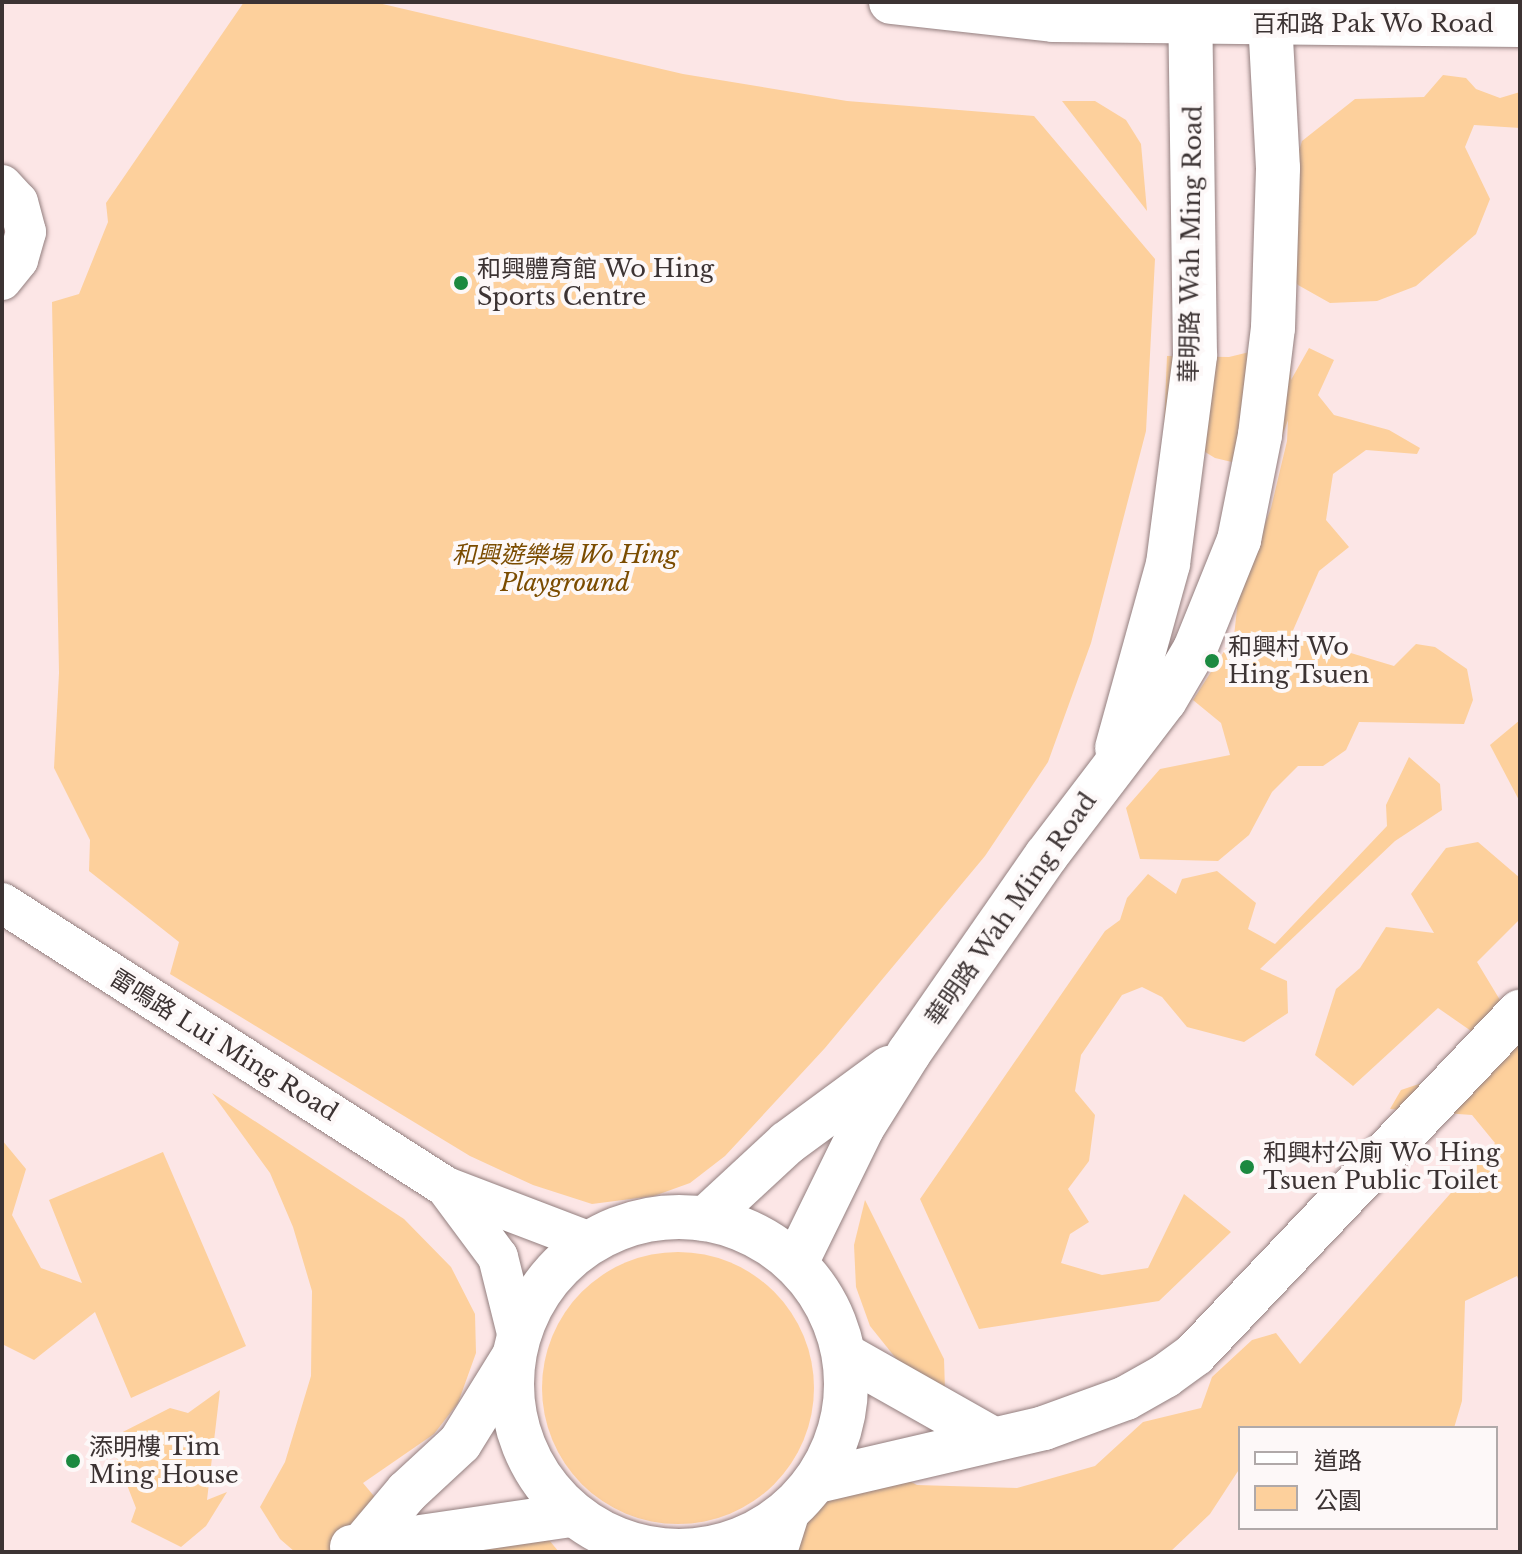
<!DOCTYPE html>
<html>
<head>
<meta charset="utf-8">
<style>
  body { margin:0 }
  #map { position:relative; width:1522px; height:1554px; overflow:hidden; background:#fce6e6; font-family:"Libre Baskerville","Noto Sans TC",serif }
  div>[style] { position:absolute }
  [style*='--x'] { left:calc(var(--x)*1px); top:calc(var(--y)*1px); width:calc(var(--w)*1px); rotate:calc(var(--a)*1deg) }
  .green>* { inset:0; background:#fdd09c }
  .round { border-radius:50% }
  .roads { filter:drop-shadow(0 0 2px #937f7f) drop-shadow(0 0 2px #937f7f) }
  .street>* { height:40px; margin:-20px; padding:0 20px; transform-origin:20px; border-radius:20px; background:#fff }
  .secondary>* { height:44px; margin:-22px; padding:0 22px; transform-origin:22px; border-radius:22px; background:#fff }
  .secondary>.ring { margin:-22px; padding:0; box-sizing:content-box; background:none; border:44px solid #fff; border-radius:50% }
  .dots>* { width:22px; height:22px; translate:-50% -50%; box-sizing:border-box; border:4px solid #fdf8f8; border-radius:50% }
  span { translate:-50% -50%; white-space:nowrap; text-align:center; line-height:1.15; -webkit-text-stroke:8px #fdf8f8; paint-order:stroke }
  .street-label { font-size:24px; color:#3c3333 }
  .poi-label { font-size:24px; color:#3c3333 }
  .left { translate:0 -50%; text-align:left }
  .park-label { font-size:24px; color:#7b4c00; font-style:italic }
  .frame { position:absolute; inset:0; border:4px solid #3c3333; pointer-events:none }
  .legend { position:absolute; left:1238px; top:1426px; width:260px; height:104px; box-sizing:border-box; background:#fdf8f8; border:2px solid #b0a9a9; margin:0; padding:10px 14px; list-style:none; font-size:24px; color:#3c3333 }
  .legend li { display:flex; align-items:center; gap:16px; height:40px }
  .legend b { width:40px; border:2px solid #b0a9a9 }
</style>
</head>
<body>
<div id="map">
  <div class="green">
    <div style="clip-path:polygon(244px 2px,374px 2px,683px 74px,847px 101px,1034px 116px,1155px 259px,1146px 431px,1091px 643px,1048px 762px,985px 856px,825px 1048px,725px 1156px,690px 1183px,654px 1196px,592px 1204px,533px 1185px,470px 1156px,170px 974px,179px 942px,89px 871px,90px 840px,54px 768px,59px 673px,52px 302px,79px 294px,108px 222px,106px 203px)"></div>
    <div style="clip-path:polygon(1443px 75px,1466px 78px,1476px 89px,1500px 98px,1520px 92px,1520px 128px,1474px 125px,1465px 147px,1490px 199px,1476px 234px,1416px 286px,1377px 301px,1330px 303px,1298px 285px,1284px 268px,1288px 187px,1302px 141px,1355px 99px,1424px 97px)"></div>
    <div style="clip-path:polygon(1062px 101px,1095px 101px,1126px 120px,1141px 144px,1147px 211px)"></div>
    <div style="clip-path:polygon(1290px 342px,1291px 380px,1309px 348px,1334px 360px,1318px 395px,1334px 415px,1389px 430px,1420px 448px,1417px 454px,1366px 450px,1333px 474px,1326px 520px,1349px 547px,1319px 571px,1291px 635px,1394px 666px,1416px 644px,1435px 647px,1467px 669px,1473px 700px,1464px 724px,1359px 722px,1346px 750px,1323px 766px,1298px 766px,1272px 792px,1249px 835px,1218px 861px,1140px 859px,1126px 808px,1160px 769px,1230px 755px,1221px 723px,1193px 700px,1234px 636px,1239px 591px,1271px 508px,1287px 441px,1288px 420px,1270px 471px,1215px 458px,1164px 427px,1167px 356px,1229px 357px)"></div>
    <div style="clip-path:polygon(1520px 720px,1520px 802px,1490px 745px)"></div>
    <div style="clip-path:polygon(1409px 757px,1440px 784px,1442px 810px,1395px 841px,1260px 969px,1287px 981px,1288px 1013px,1244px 1042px,1187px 1027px,1162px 997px,1142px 987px,1122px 995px,1081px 1055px,1075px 1091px,1095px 1115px,1089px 1161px,1068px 1189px,1089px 1222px,1070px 1234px,1061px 1263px,1102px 1275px,1148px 1268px,1184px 1194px,1231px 1232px,1159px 1301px,979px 1329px,920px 1199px,1105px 931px,1120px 920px,1127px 898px,1148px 874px,1176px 894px,1182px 879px,1217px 871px,1256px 903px,1248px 929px,1275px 944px,1387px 826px,1386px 805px)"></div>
    <div style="clip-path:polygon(1478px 842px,1520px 878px,1520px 919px,1477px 962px,1503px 1005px,1520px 988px,1520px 1284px,1517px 1276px,1465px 1301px,1462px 1401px,1454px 1428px,1240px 1428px,1240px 1468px,1210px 1514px,1170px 1552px,788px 1552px,804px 1498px,867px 1459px,917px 1485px,1017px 1488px,1095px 1466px,1143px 1422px,1201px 1408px,1212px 1377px,1252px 1340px,1276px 1333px,1300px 1364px,1495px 1143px,1472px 1115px,1390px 1109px,1401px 1090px,1434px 1079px,1474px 1033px,1438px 1008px,1353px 1086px,1315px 1055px,1336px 989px,1360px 968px,1386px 927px,1434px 933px,1411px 894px,1446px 848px)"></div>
    <div style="clip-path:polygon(212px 1093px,404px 1219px,451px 1267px,475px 1314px,476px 1353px,458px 1403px,434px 1434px,363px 1483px,399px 1526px,539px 1528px,559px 1552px,295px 1552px,280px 1539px,260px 1507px,285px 1462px,311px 1376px,312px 1291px,293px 1227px,270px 1173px)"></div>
    <div style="clip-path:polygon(2px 1140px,26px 1169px,12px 1215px,41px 1268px,82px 1283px,49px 1200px,163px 1152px,246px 1346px,131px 1398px,95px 1312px,34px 1360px,2px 1344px)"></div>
    <div style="clip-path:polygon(865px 1200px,944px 1359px,945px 1390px,898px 1361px,870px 1326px,856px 1287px,854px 1245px)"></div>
    <div class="round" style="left:542px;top:1252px;width:272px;height:272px"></div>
    <div style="clip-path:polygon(220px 1390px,207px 1500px,227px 1492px,206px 1526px,181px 1547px,131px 1522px,136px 1508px,109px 1439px,170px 1408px,188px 1413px)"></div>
  </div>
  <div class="roads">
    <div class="street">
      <div style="--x:2;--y:185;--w:23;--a:47"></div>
      <div style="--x:18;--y:202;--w:31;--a:75"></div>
      <div style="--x:26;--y:232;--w:29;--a:106"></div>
      <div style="--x:18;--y:260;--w:26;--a:129"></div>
      <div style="--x:2;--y:903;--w:527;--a:32.6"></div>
      <div style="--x:446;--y:1187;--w:154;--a:20.9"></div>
      <div style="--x:446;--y:1187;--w:87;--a:53.4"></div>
      <div style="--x:498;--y:1257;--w:82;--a:76"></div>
      <div style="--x:637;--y:1548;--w:4;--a:76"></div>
      <div style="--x:777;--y:1552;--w:43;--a:-72.4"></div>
    </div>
    <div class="secondary">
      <div style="--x:891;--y:2;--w:163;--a:6.3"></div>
      <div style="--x:1053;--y:20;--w:467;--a:0.6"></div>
      <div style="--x:1117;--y:748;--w:191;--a:-74.5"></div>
      <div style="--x:1168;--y:564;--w:211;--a:-82.6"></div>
      <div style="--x:1195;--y:355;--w:353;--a:-90.8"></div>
      <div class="ring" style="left:512px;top:1217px;width:290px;height:290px"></div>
      <div style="--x:705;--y:1219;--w:112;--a:-42.8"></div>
      <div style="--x:787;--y:1143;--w:127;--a:-36.3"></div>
      <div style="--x:796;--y:1263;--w:150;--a:-63.9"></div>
      <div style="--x:862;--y:1128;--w:89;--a:-57.9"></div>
      <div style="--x:909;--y:1053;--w:240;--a:-55.2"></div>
      <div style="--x:1046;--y:856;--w:196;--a:-52.7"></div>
      <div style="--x:1165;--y:700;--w:59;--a:-59.5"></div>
      <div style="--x:1195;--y:649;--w:118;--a:-68"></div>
      <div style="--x:1239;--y:540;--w:107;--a:-78.7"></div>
      <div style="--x:1260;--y:435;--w:108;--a:-83.1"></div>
      <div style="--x:1273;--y:328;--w:160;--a:-88.2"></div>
      <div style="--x:1278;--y:168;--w:166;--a:-93.1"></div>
      <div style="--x:846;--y:1356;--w:169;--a:29.5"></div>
      <div style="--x:817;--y:1481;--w:233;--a:-13.1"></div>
      <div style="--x:1044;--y:1428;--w:87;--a:-20.1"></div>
      <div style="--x:1126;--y:1398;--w:45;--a:-29.4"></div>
      <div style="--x:1165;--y:1376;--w:37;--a:-36"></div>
      <div style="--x:1195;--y:1354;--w:472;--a:-46.5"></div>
      <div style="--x:364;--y:1543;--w:67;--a:-49.9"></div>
      <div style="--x:407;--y:1492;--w:72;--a:-42.8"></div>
      <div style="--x:460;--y:1443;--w:99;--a:-58.2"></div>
      <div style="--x:352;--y:1547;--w:221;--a:-8.3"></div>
    </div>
  </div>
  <div class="dots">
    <div style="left:461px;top:283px;background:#1c8940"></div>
    <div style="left:1212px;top:661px;background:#1c8940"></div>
    <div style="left:1247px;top:1167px;background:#1c8940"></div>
    <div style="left:73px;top:1461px;background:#1c8940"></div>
  </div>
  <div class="street-label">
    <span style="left:1373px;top:24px">百和路 Pak Wo Road</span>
    <span style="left:1191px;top:244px;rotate:-89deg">華明路 Wah Ming Road</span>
    <span style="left:1011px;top:909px;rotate:-55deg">華明路 Wah Ming Road</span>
    <span style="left:224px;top:1045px;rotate:32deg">雷鳴路 Lui Ming Road</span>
  </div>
  <div class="poi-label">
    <span class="left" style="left:477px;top:283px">和興體育館 Wo Hing<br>Sports Centre</span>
    <span class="left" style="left:1228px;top:661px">和興村 Wo<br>Hing Tsuen</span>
    <span class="left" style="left:1263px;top:1167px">和興村公廁 Wo Hing<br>Tsuen Public Toilet</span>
    <span class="left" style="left:89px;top:1461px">添明樓 Tim<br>Ming House</span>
  </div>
  <div class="park-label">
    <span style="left:565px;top:569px">和興遊樂場 Wo Hing<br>Playground</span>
  </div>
  <div class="frame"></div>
  <ul class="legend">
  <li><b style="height:10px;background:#fff"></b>道路</li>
  <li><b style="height:22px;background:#fdd09c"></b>公園</li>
  </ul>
</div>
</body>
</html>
